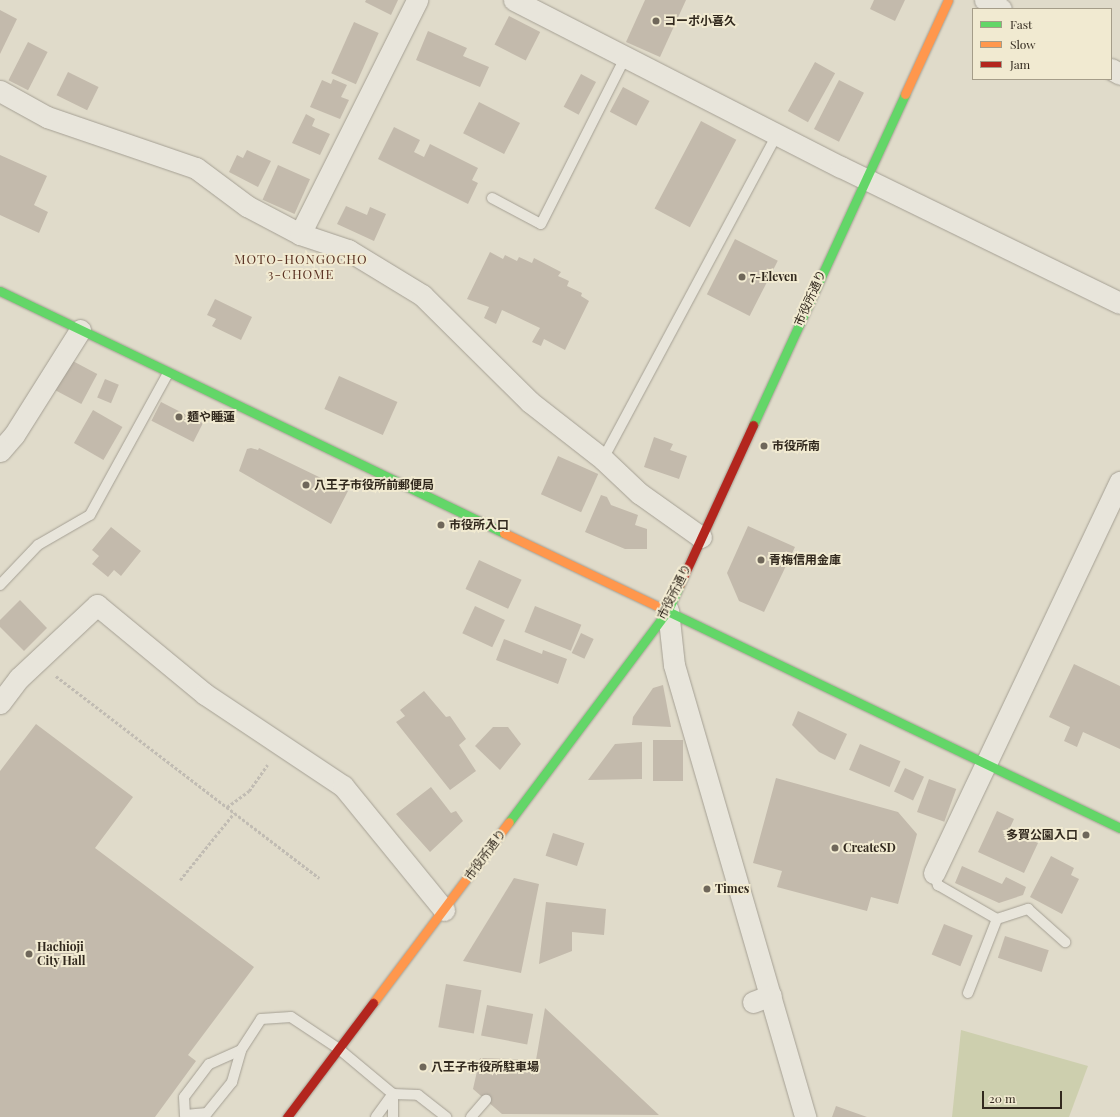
<!DOCTYPE html>
<html>
<head>
<meta charset="utf-8">
<style>
  body { margin:0 }
  #map { position:relative; width:1120px; height:1117px; overflow:hidden; background:#e0dbca; font-family:"Playfair Display","Noto Sans JP",serif }
  div>[style] { position:absolute }
  [style*='--x'] { left:calc(var(--x)*1px); top:calc(var(--y)*1px); width:calc(var(--w)*1px); rotate:calc(var(--a)*1deg) }
  .green>* { inset:0; background:#cdcfae }
  .building>* { inset:0; background:#c3baac; transform-origin:0 0 }
  .path>* { height:2.5px; margin-top:-1.25px; transform-origin:0; background:repeating-linear-gradient(90deg,#c1bcb3 0 3px,transparent 0 5px) }
  .roads { filter:drop-shadow(0 0 1px #a5a094) drop-shadow(0 0 1px #a5a094) }
  .lane>* { height:10px; margin:-5px; padding:0 5px; transform-origin:5px; border-radius:5px; background:#e8e5db }
  .street>* { height:21px; margin:-10.5px; padding:0 10.5px; transform-origin:10.5px; border-radius:10.5px; background:#e8e5db }
  .fast>* { height:9px; margin:-4.5px; padding:0 4.5px; transform-origin:4.5px; border-radius:4.5px; background:#63d668 }
  .slow>* { height:9px; margin:-4.5px; padding:0 4.5px; transform-origin:4.5px; border-radius:4.5px; background:#ff974d }
  .jam>* { height:9px; margin:-4.5px; padding:0 4.5px; transform-origin:4.5px; border-radius:4.5px; background:#b3261e }
  .dots>* { width:11px; height:11px; translate:-50% -50%; box-sizing:border-box; border:2px solid #f1ead1; border-radius:50% }
  span { translate:-50% -50%; white-space:nowrap; text-align:center; line-height:1.15; -webkit-text-stroke:4px #f1ead1; paint-order:stroke }
  .poi-label { font-size:12px; color:#32291e; font-weight:700 }
  .left { translate:0 -50%; text-align:left }
  .right { translate:-100% -50%; text-align:right }
  .street-label { font-size:12px; color:#32291e }
  .neighbourhood-label { font-size:13px; color:#5a3122; letter-spacing:1px }
  .legend { position:absolute; left:972px; top:8px; width:140px; height:72px; box-sizing:border-box; background:#f1ead1; border:1px solid #a59d89; margin:0; padding:5px 7px; list-style:none; font-size:12px; color:#32291e }
  .legend li { display:flex; align-items:center; gap:8px; height:20px }
  .legend b { width:20px; border:1px solid #a59d89 }
  .scale { position:absolute; left:982px; top:1091px; width:80px; height:18px; box-sizing:border-box; border:2px solid #32291e; border-top:0; padding-left:5px; font-size:12px; line-height:14px; white-space:nowrap; color:#32291e; -webkit-text-stroke:3px #f1ead1; paint-order:stroke }
</style>
</head>
<body>
<div id="map">
  <div class="green">
    <div style="clip-path:polygon(961px 1030px,1088px 1066px,1069px 1117px,952px 1117px)"></div>
  </div>
  <div class="building">
    <div style="clip-path:polygon(366px 0,398px 0,391px 15px,365px 2px)"></div>
    <div style="clip-path:polygon(645px 0,686px 0,660px 57px,626px 42px)"></div>
    <div style="clip-path:polygon(874px 0,905px 0,895px 21px,870px 9px)"></div>
    <div style="clip-path:polygon(0 10px,17px 19px,0 54px)"></div>
    <div style="left:509px;top:16px;width:35px;height:32px;rotate:27deg"></div>
    <div style="left:354px;top:22px;width:27px;height:56px;rotate:24deg"></div>
    <div style="clip-path:polygon(428px 31px,467px 48px,463px 56px,489px 67px,480px 87px,416px 60px)"></div>
    <div style="left:28px;top:42px;width:22px;height:43px;rotate:27deg"></div>
    <div style="left:815px;top:62px;width:23px;height:56px;rotate:29deg"></div>
    <div style="left:68px;top:72px;width:34px;height:26px;rotate:26deg"></div>
    <div style="left:581px;top:74px;width:17px;height:37px;rotate:28deg"></div>
    <div style="clip-path:polygon(333px 79px,347px 85px,341px 97px,349px 100px,340px 119px,310px 107px,322px 80px,331px 84px)"></div>
    <div style="left:839px;top:80px;width:28px;height:55px;rotate:27deg"></div>
    <div style="left:623px;top:87px;width:30px;height:28px;rotate:28deg"></div>
    <div style="left:479px;top:102px;width:46px;height:35px;rotate:27deg"></div>
    <div style="clip-path:polygon(306px 114px,315px 119px,312px 126px,330px 134px,320px 155px,292px 143px)"></div>
    <div style="left:701px;top:121px;width:40px;height:99px;rotate:28deg"></div>
    <div style="clip-path:polygon(394px 127px,420px 140px,414px 152px,424px 157px,430px 144px,478px 168px,472px 180px,478px 183px,468px 204px,378px 159px)"></div>
    <div style="clip-path:polygon(247px 150px,271px 161px,258px 187px,229px 172px,237px 155px,243px 158px)"></div>
    <div style="clip-path:polygon(0 155px,47px 176px,34px 205px,48px 212px,39px 233px,0 215px)"></div>
    <div style="left:278px;top:165px;width:35px;height:38px;rotate:24deg"></div>
    <div style="clip-path:polygon(346px 206px,367px 215px,370px 207px,386px 214px,374px 241px,337px 224px)"></div>
    <div style="left:735px;top:239px;width:48px;height:62px;rotate:27deg"></div>
    <div style="clip-path:polygon(490px 252px,503px 259px,505px 255px,517px 261px,519px 257px,532px 263px,534px 258px,561px 272px,558px 276px,569px 281px,567px 286px,582px 293px,581px 296px,589px 301px,565px 350px,544px 339px,541px 346px,532px 342px,540px 328px,502px 310px,496px 324px,484px 318px,489px 307px,467px 299px)"></div>
    <div style="clip-path:polygon(215px 299px,252px 317px,241px 340px,212px 326px,216px 319px,207px 315px)"></div>
    <div style="left:69px;top:359px;width:32px;height:34px;rotate:28deg"></div>
    <div style="left:339px;top:376px;width:64px;height:36px;rotate:24deg"></div>
    <div style="left:105px;top:379px;width:15px;height:20px;rotate:23deg"></div>
    <div style="left:161px;top:402px;width:47px;height:21px;rotate:27deg"></div>
    <div style="left:93px;top:410px;width:34px;height:38px;rotate:30deg"></div>
    <div style="clip-path:polygon(654px 437px,673px 444px,670px 450px,687px 456px,679px 479px,644px 467px)"></div>
    <div style="clip-path:polygon(251px 448px,258px 450px,259px 448px,348px 491px,331px 524px,239px 471px,247px 449px)"></div>
    <div style="left:558px;top:456px;width:44px;height:42px;rotate:24deg"></div>
    <div style="clip-path:polygon(601px 495px,607px 497px,611px 505px,638px 515px,635px 525px,647px 529px,647px 549px,625px 549px,585px 532px)"></div>
    <div style="clip-path:polygon(748px 526px,795px 547px,764px 612px,739px 601px,727px 573px)"></div>
    <div style="clip-path:polygon(111px 527px,141px 551px,121px 576px,114px 570px,108px 577px,92px 564px,99px 556px,92px 550px)"></div>
    <div style="left:479px;top:560px;width:47px;height:32px;rotate:25deg"></div>
    <div style="clip-path:polygon(20px 600px,47px 628px,24px 651px,0 627px,0 620px)"></div>
    <div style="left:475px;top:606px;width:33px;height:30px;rotate:25deg"></div>
    <div style="left:535px;top:606px;width:50px;height:28px;rotate:22deg"></div>
    <div style="left:581px;top:633px;width:14px;height:22px;rotate:25deg"></div>
    <div style="clip-path:polygon(504px 639px,542px 654px,543px 650px,567px 659px,558px 684px,496px 660px)"></div>
    <div style="clip-path:polygon(1074px 664px,1120px 686px,1120px 749px,1083px 732px,1077px 747px,1064px 741px,1070px 727px,1049px 717px)"></div>
    <div style="clip-path:polygon(663px 685px,671px 727px,632px 725px,633px 717px,653px 688px)"></div>
    <div style="clip-path:polygon(424px 691px,446px 717px,450px 716px,466px 739px,459px 745px,476px 771px,450px 790px,396px 722px,405px 716px,400px 710px)"></div>
    <div style="clip-path:polygon(798px 711px,847px 734px,835px 760px,819px 752px,792px 725px)"></div>
    <div style="clip-path:polygon(36px 724px,133px 797px,95px 848px,254px 967px,188px 1055px,196px 1061px,155px 1117px,0 1117px,0 771px)"></div>
    <div style="clip-path:polygon(493px 727px,508px 727px,521px 744px,500px 770px,475px 746px)"></div>
    <div style="left:653px;top:740px;width:30px;height:41px"></div>
    <div style="clip-path:polygon(642px 742px,642px 779px,588px 780px,615px 744px)"></div>
    <div style="left:860px;top:744px;width:44px;height:28px;rotate:23deg"></div>
    <div style="left:905px;top:768px;width:21px;height:26px;rotate:25deg"></div>
    <div style="clip-path:polygon(776px 778px,898px 812px,917px 834px,898px 904px,871px 897px,867px 911px,777px 887px,782px 871px,753px 863px)"></div>
    <div style="left:929px;top:779px;width:29px;height:35px;rotate:20deg"></div>
    <div style="clip-path:polygon(431px 787px,451px 813px,456px 811px,463px 821px,430px 852px,396px 814px)"></div>
    <div style="clip-path:polygon(997px 811px,1014px 819px,1009px 830px,1038px 843px,1024px 873px,978px 852px)"></div>
    <div style="left:553px;top:833px;width:33px;height:24px;rotate:18deg"></div>
    <div style="clip-path:polygon(1051px 856px,1074px 868px,1071px 875px,1079px 879px,1062px 914px,1030px 897px)"></div>
    <div style="clip-path:polygon(962px 866px,1002px 884px,1006px 877px,1026px 887px,1023px 895px,999px 903px,955px 883px)"></div>
    <div style="clip-path:polygon(514px 878px,539px 884px,521px 973px,463px 961px)"></div>
    <div style="clip-path:polygon(546px 902px,606px 909px,604px 935px,572px 932px,572px 951px,539px 964px)"></div>
    <div style="left:944px;top:924px;width:31px;height:33px;rotate:22deg"></div>
    <div style="left:1005px;top:936px;width:46px;height:23px;rotate:18deg"></div>
    <div style="left:446px;top:984px;width:36px;height:44px;rotate:10deg"></div>
    <div style="left:487px;top:1005px;width:47px;height:31px;rotate:11deg"></div>
    <div style="clip-path:polygon(545px 1008px,659px 1115px,502px 1114px,473px 1089px,480px 1058px,536px 1060px)"></div>
    <div style="clip-path:polygon(836px 1106px,867px 1117px,832px 1117px)"></div>
  </div>
  <div class="path">
    <div style="--x:56;--y:676;--w:332;--a:37.5"></div>
    <div style="--x:227;--y:807;--w:27;--a:-36"></div>
    <div style="--x:249;--y:791;--w:32;--a:-55"></div>
    <div style="--x:180;--y:880;--w:86;--a:-51.1"></div>
  </div>
  <div class="roads">
    <div class="lane">
      <div style="--x:492;--y:198;--w:55;--a:28"></div>
      <div style="--x:541;--y:224;--w:188;--a:-63.2"></div>
      <div style="--x:603;--y:459;--w:370;--a:-61.8"></div>
      <div style="--x:0;--y:585;--w:55;--a:-46.5"></div>
      <div style="--x:38;--y:545;--w:60;--a:-30"></div>
      <div style="--x:90;--y:515;--w:162;--a:-61.2"></div>
      <div style="--x:934;--y:873;--w:13;--a:72"></div>
      <div style="--x:938;--y:885;--w:68;--a:30"></div>
      <div style="--x:997;--y:919;--w:33;--a:-18"></div>
      <div style="--x:1028;--y:909;--w:50;--a:41.7"></div>
      <div style="--x:968;--y:993;--w:79;--a:-68.6"></div>
      <div style="--x:241;--y:1050;--w:35;--a:156"></div>
      <div style="--x:209;--y:1064;--w:41;--a:127.1"></div>
      <div style="--x:184;--y:1097;--w:18;--a:87"></div>
      <div style="--x:185;--y:1115;--w:22;--a:-5"></div>
      <div style="--x:207;--y:1113;--w:40;--a:-51"></div>
      <div style="--x:232;--y:1082;--w:33;--a:-74"></div>
      <div style="--x:241;--y:1050;--w:37;--a:-57"></div>
      <div style="--x:261;--y:1019;--w:30;--a:-4"></div>
      <div style="--x:291;--y:1017;--w:58;--a:33.7"></div>
      <div style="--x:339;--y:1049;--w:70;--a:39.8"></div>
      <div style="--x:393;--y:1094;--w:25;--a:2"></div>
      <div style="--x:418;--y:1095;--w:36;--a:38"></div>
      <div style="--x:376;--y:1117;--w:29;--a:-54"></div>
      <div style="--x:393;--y:1117;--w:23;--a:-90"></div>
      <div style="--x:471;--y:1117;--w:23;--a:-49"></div>
    </div>
    <div class="street">
      <div style="--x:514;--y:0;--w:367;--a:27.1"></div>
      <div style="--x:841;--y:167;--w:310;--a:26"></div>
      <div style="--x:985;--y:0;--w:18;--a:29"></div>
      <div style="--x:1111;--y:69;--w:10;--a:29"></div>
      <div style="--x:0;--y:91;--w:54;--a:29"></div>
      <div style="--x:47;--y:117;--w:157;--a:18.9"></div>
      <div style="--x:196;--y:168;--w:64;--a:36.7"></div>
      <div style="--x:247;--y:206;--w:60;--a:27.8"></div>
      <div style="--x:300;--y:234;--w:51;--a:18.4"></div>
      <div style="--x:348;--y:250;--w:87;--a:31.3"></div>
      <div style="--x:422;--y:295;--w:152;--a:44.7"></div>
      <div style="--x:530;--y:402;--w:93;--a:38"></div>
      <div style="--x:603;--y:459;--w:50;--a:43.4"></div>
      <div style="--x:639;--y:493;--w:76;--a:35.4"></div>
      <div style="--x:300;--y:234;--w:262;--a:-63.4"></div>
      <div style="--x:0;--y:451;--w:21;--a:-49"></div>
      <div style="--x:14;--y:435;--w:124;--a:-57.8"></div>
      <div style="--x:668;--y:610;--w:55;--a:83.8"></div>
      <div style="--x:674;--y:665;--w:471;--a:73.8"></div>
      <div style="--x:0;--y:703;--w:31;--a:-53"></div>
      <div style="--x:19;--y:678;--w:107;--a:-43.1"></div>
      <div style="--x:97;--y:605;--w:140;--a:39.5"></div>
      <div style="--x:205;--y:694;--w:166;--a:33.7"></div>
      <div style="--x:343;--y:786;--w:160;--a:50.8"></div>
      <div style="--x:934;--y:873;--w:433;--a:-64.6"></div>
      <div style="--x:753;--y:1002;--w:19;--a:-21"></div>
    </div>
    <div class="fast">
      <div style="--x:0;--y:291;--w:559;--a:25.65"></div>
      <div style="--x:753;--y:425;--w:364;--a:-65.3"></div>
      <div style="--x:659;--y:607;--w:511;--a:25.61"></div>
      <div style="--x:509;--y:822;--w:265;--a:-53.1"></div>
      <div style="--x:668;--y:610;--w:29;--a:-65"></div>
    </div>
    <div class="slow">
      <div style="--x:905;--y:94;--w:103;--a:-65.4"></div>
      <div style="--x:504;--y:533;--w:172;--a:25.5"></div>
      <div style="--x:373;--y:1003;--w:226;--a:-53.1"></div>
    </div>
    <div class="jam">
      <div style="--x:680;--y:584;--w:175;--a:-65.3"></div>
      <div style="--x:287;--y:1117;--w:143;--a:-53"></div>
    </div>
  </div>
  <div class="dots">
    <div style="left:656px;top:21px;background:#6f675a"></div>
    <div style="left:742px;top:277px;background:#6f675a"></div>
    <div style="left:179px;top:417px;background:#6f675a"></div>
    <div style="left:764px;top:446px;background:#6f675a"></div>
    <div style="left:306px;top:485px;background:#6f675a"></div>
    <div style="left:441px;top:525px;background:#6f675a"></div>
    <div style="left:761px;top:560px;background:#6f675a"></div>
    <div style="left:1086px;top:835px;background:#6f675a"></div>
    <div style="left:835px;top:848px;background:#6f675a"></div>
    <div style="left:707px;top:889px;background:#6f675a"></div>
    <div style="left:29px;top:954px;background:#6f675a"></div>
    <div style="left:423px;top:1067px;background:#6f675a"></div>
  </div>
  <div class="poi-label">
    <span class="left" style="left:664px;top:21px">コーポ小喜久</span>
    <span class="left" style="left:750px;top:277px">7-Eleven</span>
    <span class="left" style="left:187px;top:417px">麺や睡蓮</span>
    <span class="left" style="left:772px;top:446px">市役所南</span>
    <span class="left" style="left:314px;top:485px">八王子市役所前郵便局</span>
    <span class="left" style="left:449px;top:525px">市役所入口</span>
    <span class="left" style="left:769px;top:560px">青梅信用金庫</span>
    <span class="right" style="left:1078px;top:835px">多賀公園入口</span>
    <span class="left" style="left:843px;top:848px">CreateSD</span>
    <span class="left" style="left:715px;top:889px">Times</span>
    <span class="left" style="left:37px;top:954px">Hachioji<br>City Hall</span>
    <span class="left" style="left:431px;top:1067px">八王子市役所駐車場</span>
  </div>
  <div class="street-label">
    <span style="left:810px;top:298px;rotate:-66deg">市役所通り</span>
    <span style="left:674px;top:592px;rotate:-63deg">市役所通り</span>
    <span style="left:485px;top:855px;rotate:-53deg">市役所通り</span>
  </div>
  <div class="neighbourhood-label">
    <span style="left:301px;top:267px">MOTO-HONGOCHO<br>3-CHOME</span>
  </div>
  <ul class="legend">
  <li><b style="height:5px;background:#63d668"></b>Fast</li>
  <li><b style="height:5px;background:#ff974d"></b>Slow</li>
  <li><b style="height:5px;background:#b3261e"></b>Jam</li>
  </ul>
  <div class="scale">20 m</div>
</div>
</body>
</html>
